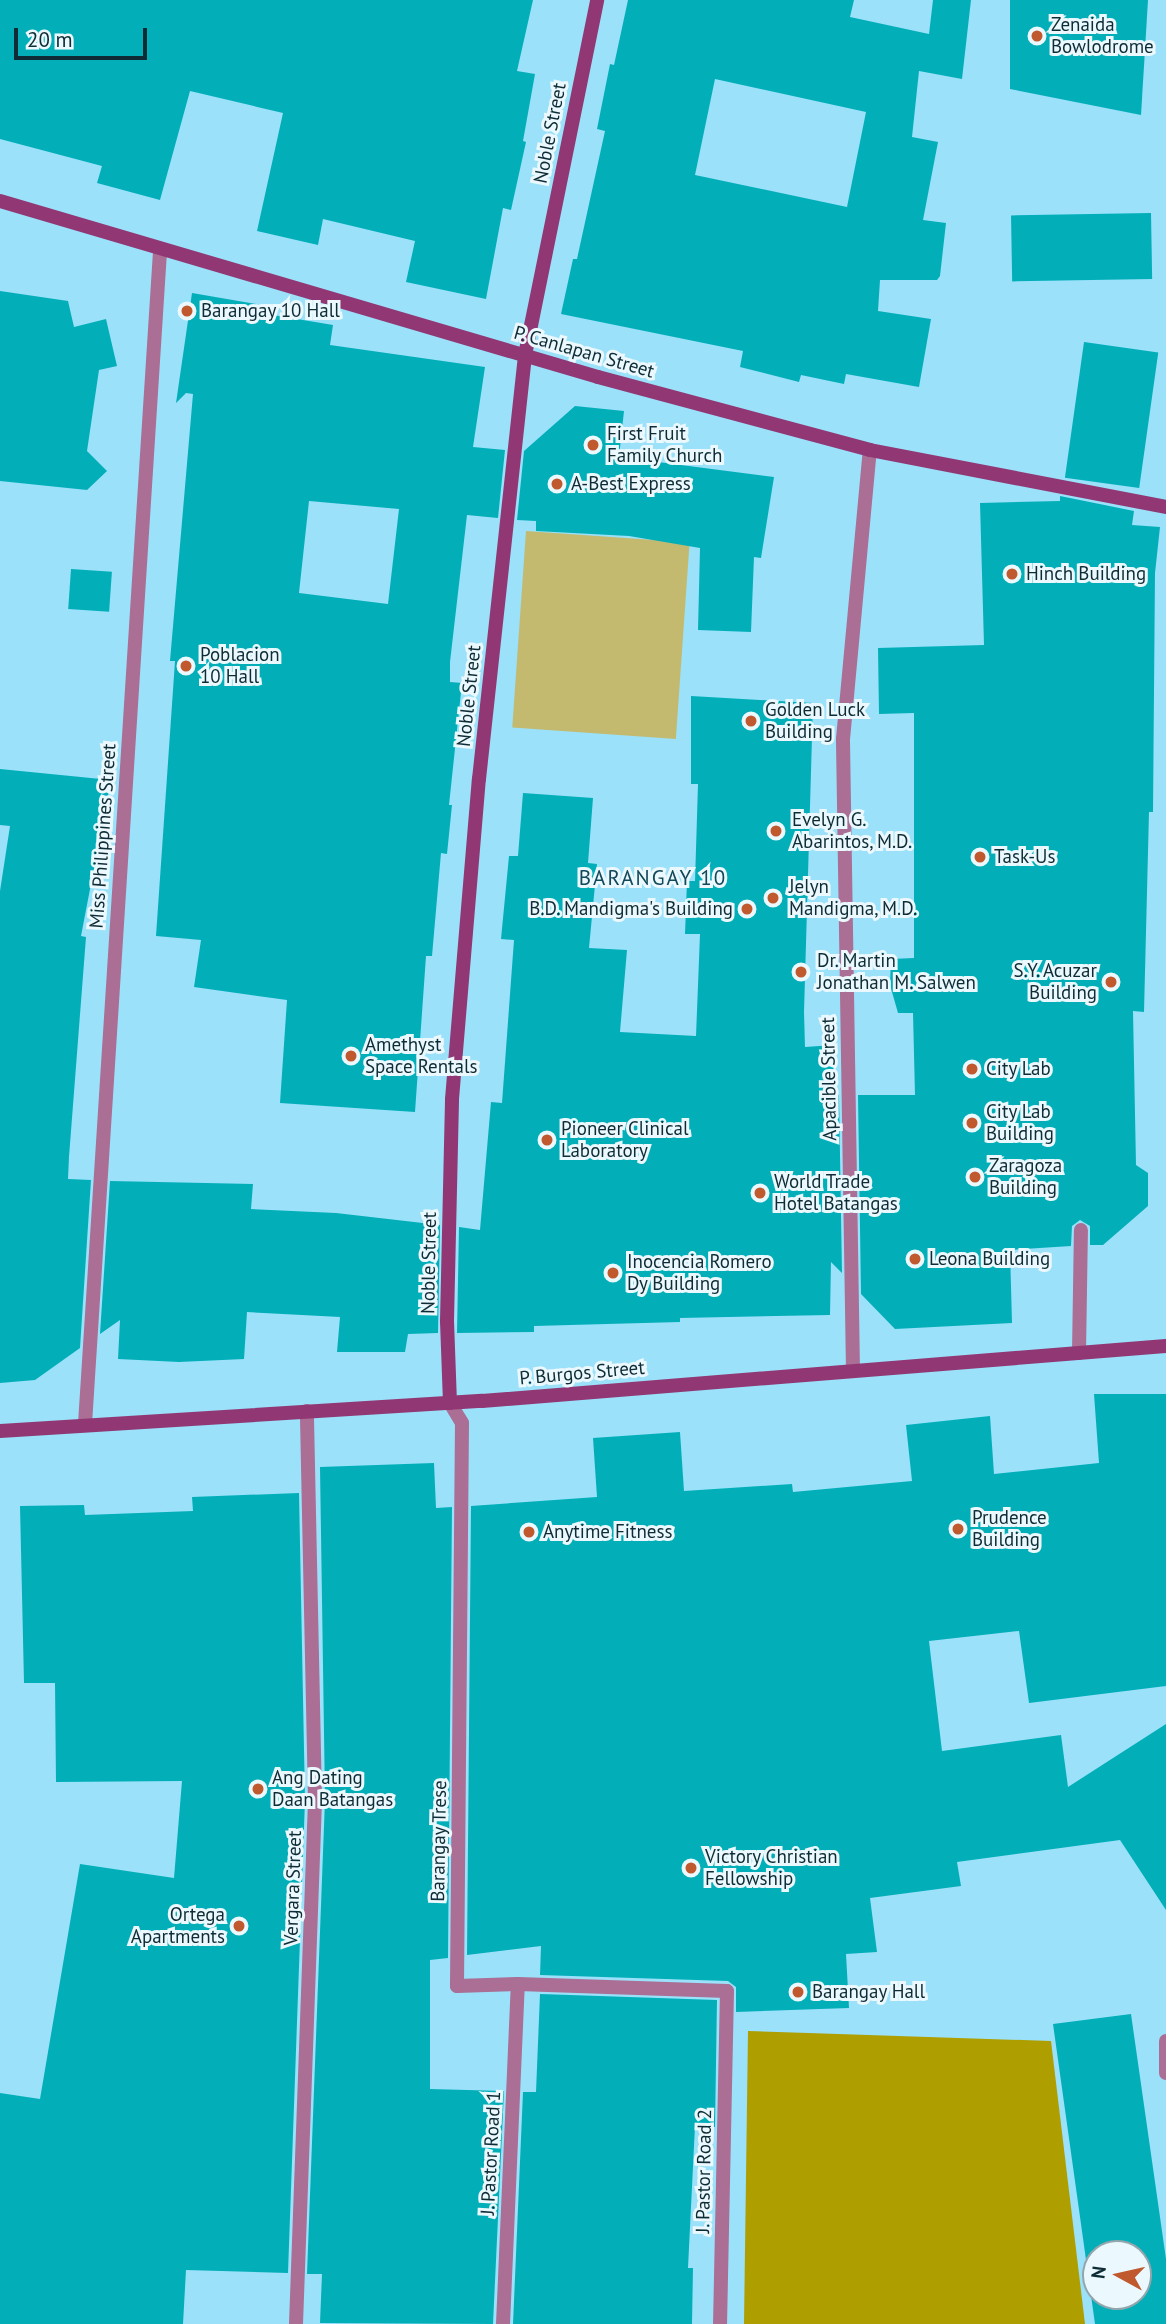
<!DOCTYPE html>
<html>
<head>
<meta charset="utf-8">
<style>
  body { margin:0 }
  #map { position:relative; width:1166px; height:2324px; overflow:hidden; background:#9be1fa; font-family:"PT Sans",sans-serif }
  div>[style] { position:absolute }
  [style*='--x'] { left:calc(var(--x)*1px); top:calc(var(--y)*1px); width:calc(var(--w)*1px); rotate:calc(var(--a)*1deg) }
  .green>* { inset:0; background:#c3ba70; transform-origin:0 0 }
  .forest>* { inset:0; background:#ae9e00 }
  .building>* { inset:0; background:#02afb9; transform-origin:0 0 }
  .lane>* { height:14px; margin:-7px; padding:0 7px; transform-origin:7px; border-radius:7px; background:#ab6e94 }
  .street>* { height:14px; margin:-7px; padding:0 7px; transform-origin:7px; border-radius:7px; background:#ab6e94 }
  .secondary>* { height:14px; margin:-7px; padding:0 7px; transform-origin:7px; border-radius:7px; background:#913874 }
  .dots>* { width:19px; height:19px; translate:-50% -50%; box-sizing:border-box; border:4px solid #ebf8fd; border-radius:50% }
  span { translate:-50% -50%; white-space:nowrap; text-align:center; line-height:1.15; -webkit-text-stroke:6px #ebf8fd; paint-order:stroke }
  .poi-label { font-size:19px; color:#0e2c35 }
  .left { translate:0 -50%; text-align:left }
  .right { translate:-100% -50%; text-align:right }
  .street-label { font-size:19px; color:#0e2c35 }
  .neighbourhood-label { font-size:21px; color:#11495a; letter-spacing:2px }
  .north { position:absolute; left:1082px; top:2240px; width:70px; height:70px; box-sizing:border-box; background:#ebf8fd; border:2px solid #93a6ad; border-radius:50%; rotate:278deg; font-size:19px; font-weight:700; line-height:28px; text-align:center; color:#0e2c35 }
  .north::after { content:''; display:block; margin:auto; width:24px; height:32px; background:#c0592d; clip-path:polygon(50% 0,100% 100%,50% 72%,0 100%) }
  .scale { position:absolute; left:14px; top:28px; width:133px; height:32px; box-sizing:border-box; border:4px solid #0e2c35; border-top:0; padding-left:9px; font-size:21px; line-height:24px; white-space:nowrap; color:#0e2c35; -webkit-text-stroke:5px #ebf8fd; paint-order:stroke }
</style>
</head>
<body>
<div id="map">
  <div class="green">
    <div style="left:526px;top:531px;width:164px;height:197px;rotate:4deg"></div>
  </div>
  <div class="forest">
    <div style="clip-path:polygon(748px 2031px,1051px 2041px,1085px 2324px,744px 2324px)"></div>
  </div>
  <div class="building">
    <div style="clip-path:polygon(0 0,533px 0,517px 71px,535px 74px,523px 141px,526px 142px,511px 210px,503px 208px,486px 299px,406px 282px,415px 241px,323px 219px,318px 245px,257px 231px,283px 113px,190px 91px,160px 200px,97px 183px,102px 166px,0 139px)"></div>
    <div style="clip-path:polygon(evenodd,628px 0,854px 0,850px 17px,929px 34px,933px 0,971px 0,962px 79px,919px 71px,912px 137px,938px 142px,923px 220px,946px 223px,940px 276px,937px 280px,880px 280px,878px 311px,931px 319px,919px 387px,846px 374px,844px 384px,801px 375px,799px 382px,740px 367px,743px 351px,561px 314px,573px 259px,577px 259px,605px 131px,597px 129px,610px 64px,614px 65px,628px 0,715px 79px,866px 112px,847px 207px,695px 175px,715px 79px)"></div>
    <div style="clip-path:polygon(1010px 0,1148px 0,1141px 115px,1010px 89px)"></div>
    <div style="left:1151px;top:213px;width:66px;height:140px;rotate:89deg"></div>
    <div style="clip-path:polygon(0 291px,68px 301px,74px 327px,106px 319px,117px 366px,99px 370px,87px 451px,107px 471px,87px 490px,0 481px)"></div>
    <div style="clip-path:polygon(evenodd,192px 293px,256px 304px,255px 312px,333px 325px,330px 345px,485px 367px,473px 447px,505px 450px,498px 518px,467px 515px,450px 662px,450px 682px,462px 683px,449px 805px,452px 805px,447px 854px,441px 853px,432px 956px,426px 956px,415px 1112px,280px 1103px,287px 1000px,194px 987px,201px 940px,156px 936px,175px 661px,170px 661px,193px 394px,186px 393px,176px 403px,192px 293px,309px 501px,399px 509px,388px 604px,299px 593px,309px 501px)"></div>
    <div style="left:1084px;top:342px;width:75px;height:137px;rotate:8deg"></div>
    <div style="clip-path:polygon(575px 406px,624px 411px,619px 457px,774px 477px,761px 558px,754px 557px,751px 632px,698px 630px,700px 548px,629px 536px,536px 531px,536px 521px,517px 520px,524px 451px)"></div>
    <div style="clip-path:polygon(1060px 496px,1134px 511px,1132px 525px,1160px 527px,1155px 573px,1153px 812px,1149px 812px,1144px 1012px,1133px 1011px,1136px 1165px,1148px 1173px,1148px 1206px,1103px 1245px,1090px 1245px,1090px 1226px,1080px 1220px,1072px 1226px,1071px 1246px,1010px 1250px,1012px 1323px,895px 1329px,861px 1294px,858px 1095px,915px 1095px,913px 1013px,898px 1013px,890px 985px,891px 959px,914px 958px,914px 713px,879px 714px,878px 648px,984px 645px,980px 503px,1060px 501px)"></div>
    <div style="left:71px;top:569px;width:41px;height:40px;rotate:4deg"></div>
    <div style="clip-path:polygon(691px 696px,813px 703px,804px 1012px,805px 1047px,834px 1045px,833px 1095px,839px 1095px,842px 1273px,831px 1262px,830px 1315px,680px 1318px,680px 1322px,534px 1326px,534px 1332px,457px 1333px,459px 1227px,480px 1230px,491px 1102px,502px 1103px,514px 940px,501px 939px,509px 856px,518px 856px,523px 793px,593px 798px,588px 863px,597px 864px,589px 948px,627px 950px,620px 1032px,696px 1036px,700px 934px,685px 934px,687px 881px,695px 881px,698px 784px,691px 784px)"></div>
    <div style="clip-path:polygon(0 769px,111px 780px,81px 936px,86px 937px,69px 1157px,68px 1179px,91px 1180px,80px 1348px,35px 1380px,0 1383px,0 891px,10px 826px,0 825px)"></div>
    <div style="clip-path:polygon(110px 1181px,253px 1184px,251px 1209px,336px 1213px,440px 1225px,438px 1333px,408px 1334px,405px 1352px,337px 1352px,340px 1317px,247px 1312px,244px 1359px,179px 1362px,118px 1359px,120px 1320px,100px 1334px)"></div>
    <div style="clip-path:polygon(1094px 1394px,1166px 1394px,1166px 1686px,1029px 1703px,1019px 1631px,929px 1641px,942px 1751px,1061px 1735px,1068px 1787px,1166px 1724px,1166px 1910px,1120px 1840px,957px 1862px,961px 1886px,870px 1898px,877px 1952px,846px 1954px,849px 2008px,736px 2012px,736px 1987px,728px 1981px,540px 1975px,541px 1946px,467px 1955px,471px 1506px,597px 1497px,593px 1438px,680px 1432px,684px 1491px,792px 1484px,793px 1492px,912px 1481px,906px 1425px,990px 1416px,994px 1474px,1099px 1463px)"></div>
    <div style="clip-path:polygon(434px 1463px,436px 1508px,452px 1507px,448px 1958px,430px 1960px,430px 2089px,504px 2091px,493px 2324px,320px 2323px,322px 2274px,307px 2274px,325px 1800px,320px 1467px)"></div>
    <div style="clip-path:polygon(299px 1493px,305px 1800px,288px 2273px,186px 2270px,183px 2324px,0 2324px,0 2093px,40px 2099px,80px 1864px,174px 1878px,182px 1781px,56px 1782px,55px 1683px,24px 1683px,20px 1506px,84px 1505px,85px 1515px,193px 1511px,192px 1497px)"></div>
    <div style="clip-path:polygon(540px 1994px,717px 2000px,715px 2127px,695px 2126px,688px 2268px,693px 2268px,692px 2324px,513px 2324px,523px 2092px,536px 2092px)"></div>
    <div style="clip-path:polygon(evenodd,1131px 2014px,1166px 2259px,1166px 2324px,1095px 2324px,1053px 2024px,1131px 2014px,1096px 2254px,1138px 2254px,1138px 2296px,1096px 2296px,1096px 2254px)"></div>
  </div>
  <div class="lane">
    <div style="--x:1079;--y:1353;--w:123;--a:-89.1"></div>
  </div>
  <div class="street">
    <div style="--x:853;--y:1371;--w:632;--a:-90.91"></div>
    <div style="--x:843;--y:739;--w:290;--a:-84.7"></div>
    <div style="--x:450;--y:1403;--w:23;--a:59"></div>
    <div style="--x:462;--y:1423;--w:563;--a:90.51"></div>
    <div style="--x:457;--y:1986;--w:61;--a:-1.9"></div>
    <div style="--x:518;--y:1984;--w:209;--a:1.9"></div>
    <div style="--x:727;--y:1991;--w:333;--a:91.2"></div>
    <div style="--x:85;--y:1424;--w:1176;--a:-86.34"></div>
    <div style="--x:1166;--y:2041;--w:32;--a:90"></div>
    <div style="--x:296;--y:2324;--w:524;--a:-87.92"></div>
    <div style="--x:315;--y:1800;--w:389;--a:-91.2"></div>
    <div style="--x:503;--y:2324;--w:340;--a:-87.5"></div>
  </div>
  <div class="secondary">
    <div style="--x:0;--y:201;--w:623;--a:16.4"></div>
    <div style="--x:598;--y:377;--w:282;--a:15"></div>
    <div style="--x:870;--y:450;--w:301;--a:10.9"></div>
    <div style="--x:450;--y:1403;--w:82;--a:-92.1"></div>
    <div style="--x:447;--y:1321;--w:222;--a:-88.7"></div>
    <div style="--x:452;--y:1099;--w:321;--a:-85.2"></div>
    <div style="--x:479;--y:779;--w:426;--a:-83.8"></div>
    <div style="--x:525;--y:355;--w:362;--a:-78.5"></div>
    <div style="--x:0;--y:1431;--w:483;--a:-3.6"></div>
    <div style="--x:482;--y:1401;--w:686;--a:-4.6"></div>
  </div>
  <div class="dots">
    <div style="left:1037px;top:36px;background:#c0592d"></div>
    <div style="left:187px;top:311px;background:#c0592d"></div>
    <div style="left:593px;top:445px;background:#c0592d"></div>
    <div style="left:557px;top:484px;background:#c0592d"></div>
    <div style="left:1012px;top:574px;background:#c0592d"></div>
    <div style="left:186px;top:666px;background:#c0592d"></div>
    <div style="left:751px;top:721px;background:#c0592d"></div>
    <div style="left:776px;top:831px;background:#c0592d"></div>
    <div style="left:980px;top:857px;background:#c0592d"></div>
    <div style="left:773px;top:898px;background:#c0592d"></div>
    <div style="left:747px;top:909px;background:#c0592d"></div>
    <div style="left:801px;top:972px;background:#c0592d"></div>
    <div style="left:1111px;top:982px;background:#c0592d"></div>
    <div style="left:351px;top:1056px;background:#c0592d"></div>
    <div style="left:972px;top:1069px;background:#c0592d"></div>
    <div style="left:972px;top:1123px;background:#c0592d"></div>
    <div style="left:547px;top:1140px;background:#c0592d"></div>
    <div style="left:975px;top:1177px;background:#c0592d"></div>
    <div style="left:760px;top:1193px;background:#c0592d"></div>
    <div style="left:915px;top:1259px;background:#c0592d"></div>
    <div style="left:613px;top:1273px;background:#c0592d"></div>
    <div style="left:958px;top:1529px;background:#c0592d"></div>
    <div style="left:529px;top:1532px;background:#c0592d"></div>
    <div style="left:258px;top:1789px;background:#c0592d"></div>
    <div style="left:691px;top:1868px;background:#c0592d"></div>
    <div style="left:239px;top:1926px;background:#c0592d"></div>
    <div style="left:798px;top:1992px;background:#c0592d"></div>
  </div>
  <div class="poi-label">
    <span class="left" style="left:1051px;top:36px">Zenaida<br>Bowlodrome</span>
    <span class="left" style="left:201px;top:311px">Barangay 10 Hall</span>
    <span class="left" style="left:607px;top:445px">First Fruit<br>Family Church</span>
    <span class="left" style="left:571px;top:484px">A-Best Express</span>
    <span class="left" style="left:1026px;top:574px">Hinch Building</span>
    <span class="left" style="left:200px;top:666px">Poblacion<br>10 Hall</span>
    <span class="left" style="left:765px;top:721px">Golden Luck<br>Building</span>
    <span class="left" style="left:792px;top:831px">Evelyn G.<br>Abarintos, M.D.</span>
    <span class="left" style="left:994px;top:857px">Task-Us</span>
    <span class="left" style="left:789px;top:898px">Jelyn<br>Mandigma, M.D.</span>
    <span class="right" style="left:733px;top:909px">B.D. Mandigma's Building</span>
    <span class="left" style="left:817px;top:972px">Dr. Martin<br>Jonathan M. Salwen</span>
    <span class="right" style="left:1097px;top:982px">S.Y. Acuzar<br>Building</span>
    <span class="left" style="left:365px;top:1056px">Amethyst<br>Space Rentals</span>
    <span class="left" style="left:986px;top:1069px">City Lab</span>
    <span class="left" style="left:986px;top:1123px">City Lab<br>Building</span>
    <span class="left" style="left:561px;top:1140px">Pioneer Clinical<br>Laboratory</span>
    <span class="left" style="left:989px;top:1177px">Zaragoza<br>Building</span>
    <span class="left" style="left:774px;top:1193px">World Trade<br>Hotel Batangas</span>
    <span class="left" style="left:929px;top:1259px">Leona Building</span>
    <span class="left" style="left:627px;top:1273px">Inocencia Romero<br>Dy Building</span>
    <span class="left" style="left:972px;top:1529px">Prudence<br>Building</span>
    <span class="left" style="left:543px;top:1532px">Anytime Fitness</span>
    <span class="left" style="left:272px;top:1789px">Ang Dating<br>Daan Batangas</span>
    <span class="left" style="left:705px;top:1868px">Victory Christian<br>Fellowship</span>
    <span class="right" style="left:225px;top:1926px">Ortega<br>Apartments</span>
    <span class="left" style="left:812px;top:1992px">Barangay Hall</span>
  </div>
  <div class="street-label">
    <span style="left:550px;top:133px;rotate:-79deg">Noble Street</span>
    <span style="left:584px;top:352px;rotate:16deg">P. Canlapan Street</span>
    <span style="left:469px;top:696px;rotate:-84deg">Noble Street</span>
    <span style="left:103px;top:836px;rotate:-86deg">Miss Philippines Street</span>
    <span style="left:829px;top:1079px;rotate:-91deg">Apacible Street</span>
    <span style="left:429px;top:1263px;rotate:-89deg">Noble Street</span>
    <span style="left:582px;top:1373px;rotate:-5deg">P. Burgos Street</span>
    <span style="left:439px;top:1841px;rotate:-89deg">Barangay Trese</span>
    <span style="left:293px;top:1888px;rotate:-88deg">Vergara Street</span>
    <span style="left:491px;top:2153px;rotate:-87deg">J. Pastor Road 1</span>
    <span style="left:704px;top:2171px;rotate:-89deg">J. Pastor Road 2</span>
  </div>
  <div class="neighbourhood-label">
    <span style="left:653px;top:878px">BARANGAY 10</span>
  </div>
  <div class="north">N</div>
  <div class="scale">20 m</div>
</div>
</body>
</html>
